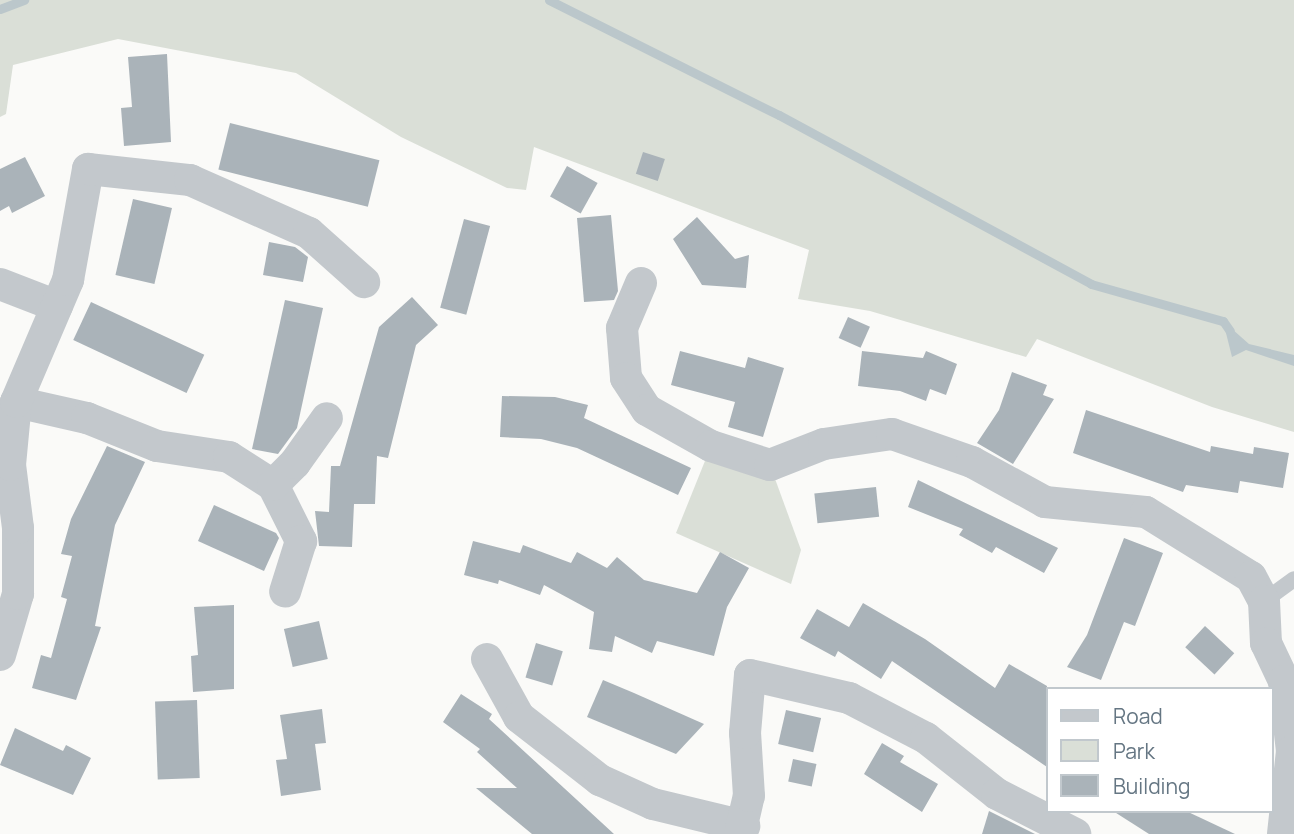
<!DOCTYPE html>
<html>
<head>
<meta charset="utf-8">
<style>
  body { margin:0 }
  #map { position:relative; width:1294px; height:834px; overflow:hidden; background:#fafaf8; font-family:Manrope,sans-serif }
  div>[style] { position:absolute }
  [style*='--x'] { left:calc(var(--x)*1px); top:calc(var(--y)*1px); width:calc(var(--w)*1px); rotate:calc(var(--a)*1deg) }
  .green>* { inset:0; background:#dadfd7 }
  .water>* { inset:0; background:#bbc7cb }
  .stream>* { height:9px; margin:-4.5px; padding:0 4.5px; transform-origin:4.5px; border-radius:4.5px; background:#bbc7cb }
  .building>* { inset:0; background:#aab3b9; transform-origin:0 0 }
  .service>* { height:16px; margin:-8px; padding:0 8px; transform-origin:8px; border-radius:8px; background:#c3c8cc }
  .minor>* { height:32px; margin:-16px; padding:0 16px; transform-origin:16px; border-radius:16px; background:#c3c8cc }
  span { translate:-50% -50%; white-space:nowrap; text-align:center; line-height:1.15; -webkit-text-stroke:7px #fff; paint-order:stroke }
  .legend { position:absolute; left:1046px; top:687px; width:228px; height:126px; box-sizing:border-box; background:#fff; border:2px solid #c1c8cd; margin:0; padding:9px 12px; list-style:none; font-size:21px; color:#657683 }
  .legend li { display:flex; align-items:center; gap:14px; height:35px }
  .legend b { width:35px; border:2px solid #c1c8cd }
</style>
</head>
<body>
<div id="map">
  <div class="green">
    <div style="clip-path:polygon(0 0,1294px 0,1294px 432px,1212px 407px,1037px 339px,1026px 357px,870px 311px,798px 299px,809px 250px,534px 147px,526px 190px,507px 188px,401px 137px,296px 73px,118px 39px,13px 65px,6px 114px,0 117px)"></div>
    <div style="clip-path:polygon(711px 446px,770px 465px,801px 550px,791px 584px,676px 533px)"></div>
  </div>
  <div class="water">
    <div style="clip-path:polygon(1223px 321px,1249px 344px,1294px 355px,1294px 366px,1246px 350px,1232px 357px)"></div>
  </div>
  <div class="stream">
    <div style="--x:549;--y:0;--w:257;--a:26.6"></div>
    <div style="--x:779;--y:115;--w:355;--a:28.4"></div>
    <div style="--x:1091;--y:284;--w:137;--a:15.7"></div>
    <div style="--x:1223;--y:321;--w:12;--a:55"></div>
    <div style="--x:0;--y:9;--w:26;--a:-21"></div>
  </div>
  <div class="building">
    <div style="clip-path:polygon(167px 54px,171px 142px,124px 146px,121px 108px,132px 107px,128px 57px)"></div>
    <div style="left:230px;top:123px;width:154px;height:48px;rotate:14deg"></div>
    <div style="left:643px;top:152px;width:23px;height:23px;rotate:18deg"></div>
    <div style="clip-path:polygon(25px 157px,45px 196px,12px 213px,9px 206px,0 211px,0 169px)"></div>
    <div style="left:567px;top:166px;width:35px;height:35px;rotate:29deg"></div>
    <div style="left:133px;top:199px;width:40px;height:78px;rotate:13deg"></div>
    <div style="clip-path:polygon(611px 215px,618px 291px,614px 300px,584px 302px,577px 218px)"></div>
    <div style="clip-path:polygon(697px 217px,735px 259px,749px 255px,746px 288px,702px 285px,673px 239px)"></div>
    <div style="left:464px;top:219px;width:27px;height:92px;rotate:15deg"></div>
    <div style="clip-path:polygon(269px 242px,295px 247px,308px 257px,303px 282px,263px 275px)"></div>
    <div style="clip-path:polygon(412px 297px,438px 325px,416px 345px,388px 458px,377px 456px,375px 504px,354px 504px,352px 547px,319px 546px,315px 511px,329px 512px,331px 466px,340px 466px,379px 327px)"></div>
    <div style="clip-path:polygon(285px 300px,323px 308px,297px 428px,278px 454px,252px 449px)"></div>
    <div style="left:91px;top:302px;width:125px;height:42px;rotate:25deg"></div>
    <div style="left:848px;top:317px;width:24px;height:23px;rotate:24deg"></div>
    <div style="clip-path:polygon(680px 351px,745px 368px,748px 357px,784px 368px,763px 437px,728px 427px,735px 402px,671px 385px)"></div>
    <div style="clip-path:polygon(862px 351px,923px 358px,926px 351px,957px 364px,946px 395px,930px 389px,926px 401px,900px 391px,858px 386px)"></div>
    <div style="clip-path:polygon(1012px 372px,1047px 385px,1043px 395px,1054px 399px,1013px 464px,977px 443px,999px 410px)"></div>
    <div style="clip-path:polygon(502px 396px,555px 397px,588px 405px,584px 418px,691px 468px,678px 495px,577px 448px,541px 439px,500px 437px)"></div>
    <div style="clip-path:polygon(1086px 410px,1210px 452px,1211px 446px,1253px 454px,1254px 447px,1289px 453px,1283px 488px,1240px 481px,1238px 493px,1186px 485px,1183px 492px,1073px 453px)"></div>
    <div style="clip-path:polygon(107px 446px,145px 462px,115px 525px,95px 626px,101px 627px,76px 700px,32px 688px,41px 655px,51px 658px,67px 599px,61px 597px,72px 556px,61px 554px,71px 519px)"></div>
    <div style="clip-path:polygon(918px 480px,1058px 548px,1044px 573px,996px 547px,992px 553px,959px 535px,963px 529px,908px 507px)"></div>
    <div style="left:876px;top:487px;width:30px;height:62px;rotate:84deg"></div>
    <div style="clip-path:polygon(214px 505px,276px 533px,279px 538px,264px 571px,198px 541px)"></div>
    <div style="clip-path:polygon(1124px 538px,1163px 553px,1135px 626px,1124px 622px,1101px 680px,1067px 667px,1087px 635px)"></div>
    <div style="clip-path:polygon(473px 541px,520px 553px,523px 545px,571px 563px,577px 552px,607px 568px,617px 557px,644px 580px,697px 593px,720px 552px,749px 568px,727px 607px,714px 656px,657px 641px,652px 653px,615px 636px,612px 652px,589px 649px,594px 612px,544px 585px,540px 595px,499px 580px,498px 584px,464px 575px)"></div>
    <div style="clip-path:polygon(863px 603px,925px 639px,995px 688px,1009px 664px,1047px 686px,1047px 767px,892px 661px,881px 679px,838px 651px,835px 657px,800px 638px,817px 609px,849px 627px)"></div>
    <div style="clip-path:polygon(234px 605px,234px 689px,193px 692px,191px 656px,198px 655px,194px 607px)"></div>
    <div style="left:319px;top:621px;width:39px;height:36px;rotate:77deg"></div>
    <div style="left:1205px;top:626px;width:40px;height:29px;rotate:43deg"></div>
    <div style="left:536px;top:643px;width:28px;height:36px;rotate:17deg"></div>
    <div style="clip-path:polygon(603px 680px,634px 693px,704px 724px,676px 754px,587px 717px)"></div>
    <div style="clip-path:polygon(461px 694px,492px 714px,489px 719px,614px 834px,532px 834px,476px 788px,517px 788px,477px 752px,480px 749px,443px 722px)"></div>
    <div style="left:197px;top:700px;width:78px;height:42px;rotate:88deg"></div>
    <div style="clip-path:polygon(322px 709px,326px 743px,315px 744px,321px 790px,281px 796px,276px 760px,287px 759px,280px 715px)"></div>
    <div style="left:786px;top:710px;width:36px;height:35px;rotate:13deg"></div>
    <div style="clip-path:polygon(15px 728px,63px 751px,66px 745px,91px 758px,73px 795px,0 765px)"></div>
    <div style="clip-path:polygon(882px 743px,904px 756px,900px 762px,938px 784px,922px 812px,864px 774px)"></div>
    <div style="left:793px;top:759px;width:24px;height:23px;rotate:12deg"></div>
    <div style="clip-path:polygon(989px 811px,1035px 834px,982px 834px)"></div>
    <div style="clip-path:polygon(1113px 811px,1186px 811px,1235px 834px,1149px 834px)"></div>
  </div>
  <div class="service">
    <div style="--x:1264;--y:601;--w:37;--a:-36"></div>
  </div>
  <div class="minor">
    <div style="--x:641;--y:283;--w:49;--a:112.9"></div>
    <div style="--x:622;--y:328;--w:50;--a:85.4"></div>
    <div style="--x:626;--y:378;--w:38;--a:57"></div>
    <div style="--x:647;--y:410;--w:73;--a:29.4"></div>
    <div style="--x:711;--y:446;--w:62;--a:17.9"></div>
    <div style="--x:770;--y:465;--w:58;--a:-21.3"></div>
    <div style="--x:824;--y:444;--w:69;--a:-8.4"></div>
    <div style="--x:892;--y:434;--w:85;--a:19.3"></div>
    <div style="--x:972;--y:462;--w:83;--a:28.7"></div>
    <div style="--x:1045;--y:502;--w:101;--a:5.7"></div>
    <div style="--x:1146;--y:512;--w:123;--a:31.8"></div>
    <div style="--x:1251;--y:577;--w:27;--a:62"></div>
    <div style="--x:1264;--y:601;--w:42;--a:87.3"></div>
    <div style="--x:1266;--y:643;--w:42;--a:64.7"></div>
    <div style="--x:1284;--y:681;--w:70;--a:83.5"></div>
    <div style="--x:1292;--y:751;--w:83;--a:96.2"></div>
    <div style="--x:0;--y:284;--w:61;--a:21.1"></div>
    <div style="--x:16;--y:402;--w:73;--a:12.7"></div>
    <div style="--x:87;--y:418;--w:75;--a:21.8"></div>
    <div style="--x:157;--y:446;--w:73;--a:8.7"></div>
    <div style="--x:229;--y:457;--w:52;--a:32.5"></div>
    <div style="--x:273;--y:485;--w:63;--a:63.4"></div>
    <div style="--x:301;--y:541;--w:53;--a:107.4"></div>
    <div style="--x:273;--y:485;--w:31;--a:-45"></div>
    <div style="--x:295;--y:463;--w:55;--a:-54.6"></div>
    <div style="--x:0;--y:655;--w:64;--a:-73.6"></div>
    <div style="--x:18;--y:594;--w:66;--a:-90"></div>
    <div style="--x:18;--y:528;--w:64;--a:-97.2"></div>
    <div style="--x:10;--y:465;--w:63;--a:-84.6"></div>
    <div style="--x:16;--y:402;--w:133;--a:-66.9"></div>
    <div style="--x:68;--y:280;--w:113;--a:-79.8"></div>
    <div style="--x:88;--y:169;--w:103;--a:6.2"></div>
    <div style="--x:190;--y:180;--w:130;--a:24"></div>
    <div style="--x:309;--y:233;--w:74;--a:41.7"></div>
    <div style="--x:487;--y:659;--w:66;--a:61.1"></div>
    <div style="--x:519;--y:717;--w:103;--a:37.9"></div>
    <div style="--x:600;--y:780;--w:58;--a:24.4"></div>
    <div style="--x:653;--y:804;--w:94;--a:13.6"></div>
    <div style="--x:740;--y:834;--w:39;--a:-77"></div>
    <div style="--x:749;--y:796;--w:63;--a:-93.6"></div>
    <div style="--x:745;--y:733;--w:58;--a:-85.1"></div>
    <div style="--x:750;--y:675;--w:102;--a:13.1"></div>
    <div style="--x:849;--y:698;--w:87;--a:27.5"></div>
    <div style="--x:926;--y:738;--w:90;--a:38.3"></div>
    <div style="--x:997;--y:794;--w:88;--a:27.1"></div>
  </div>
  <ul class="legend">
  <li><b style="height:9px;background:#c3c8cc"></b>Road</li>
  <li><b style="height:19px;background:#dadfd7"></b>Park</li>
  <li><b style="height:19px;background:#aab3b9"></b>Building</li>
  </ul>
</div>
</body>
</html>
